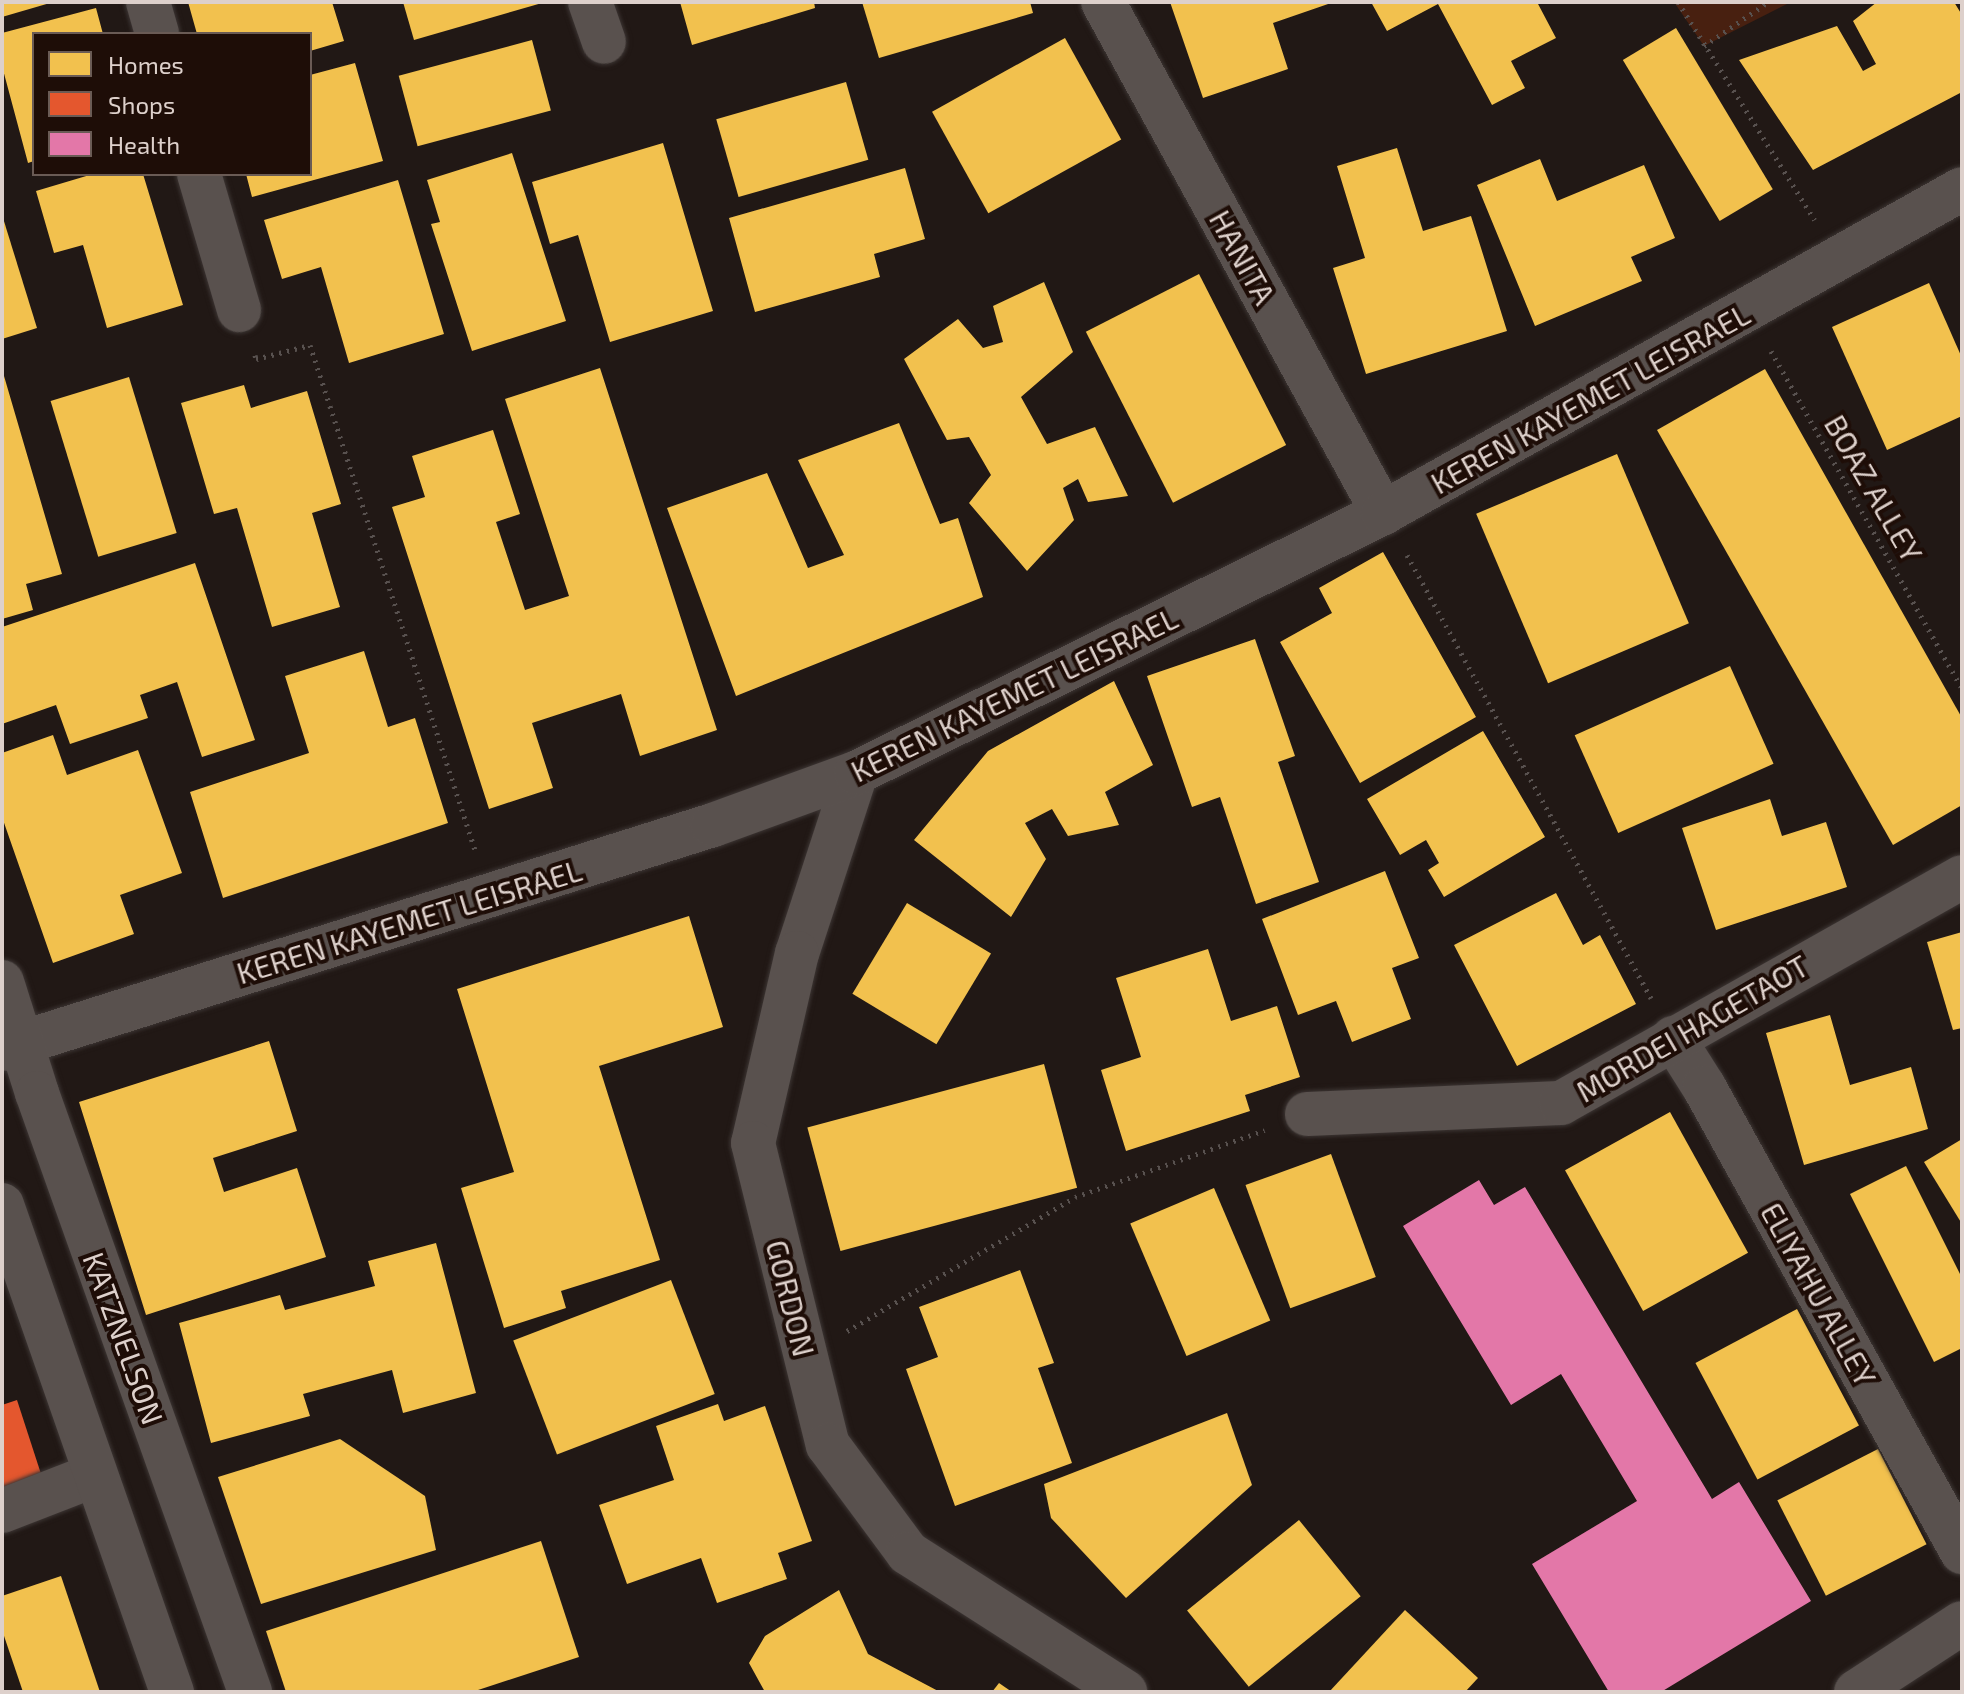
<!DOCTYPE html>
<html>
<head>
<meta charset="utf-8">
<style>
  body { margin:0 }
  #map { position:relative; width:1964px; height:1694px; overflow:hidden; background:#211815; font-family:"Exo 2",sans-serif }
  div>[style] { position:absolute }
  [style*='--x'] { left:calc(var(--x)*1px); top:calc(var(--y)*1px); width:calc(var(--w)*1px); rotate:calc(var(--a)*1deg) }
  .green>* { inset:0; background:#482010 }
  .homes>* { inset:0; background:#f2c14e; transform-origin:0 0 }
  .shops>* { inset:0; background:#e4572e }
  .health>* { inset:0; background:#e377a8 }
  .path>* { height:5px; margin-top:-2.5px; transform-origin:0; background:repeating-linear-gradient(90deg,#58514f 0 2px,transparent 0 8px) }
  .roads { filter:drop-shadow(0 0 2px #3c3533) drop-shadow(0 0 2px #3c3533) }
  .minor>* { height:44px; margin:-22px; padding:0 22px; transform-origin:22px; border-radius:22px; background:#59514e }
  .tertiary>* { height:44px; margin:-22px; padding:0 22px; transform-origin:22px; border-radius:22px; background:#59514e }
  span { translate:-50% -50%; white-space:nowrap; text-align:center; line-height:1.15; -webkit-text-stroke:8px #1e0d07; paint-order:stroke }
  .street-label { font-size:30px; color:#ddd0cb }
  .frame { position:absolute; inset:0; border:4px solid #ddd0cb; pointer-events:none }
  .legend { position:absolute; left:32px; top:32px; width:280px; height:144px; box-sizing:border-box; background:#1e0d07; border:2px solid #6a5b55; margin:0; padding:10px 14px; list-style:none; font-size:24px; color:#ddd0cb }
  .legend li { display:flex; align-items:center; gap:16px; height:40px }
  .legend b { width:40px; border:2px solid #6a5b55 }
</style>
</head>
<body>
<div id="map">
  <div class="green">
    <div style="clip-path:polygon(1674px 2px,1791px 2px,1704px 46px)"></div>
  </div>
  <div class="homes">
    <div style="clip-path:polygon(2px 2px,50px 2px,50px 3px,2px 17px)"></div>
    <div style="clip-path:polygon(188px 2px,332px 2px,344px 41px,310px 51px,310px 34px,197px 34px)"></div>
    <div style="clip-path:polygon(403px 2px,542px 2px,542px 3px,414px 40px)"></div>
    <div style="clip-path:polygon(680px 2px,814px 2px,815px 8px,692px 45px)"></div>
    <div style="clip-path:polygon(862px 2px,1030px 2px,1033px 13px,879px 58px)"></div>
    <div style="clip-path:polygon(1170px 2px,1331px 2px,1331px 3px,1273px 23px,1288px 69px,1203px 98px)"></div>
    <div style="clip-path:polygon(1371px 2px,1537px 2px,1556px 38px,1511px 61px,1525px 88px,1492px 105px,1438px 4px,1387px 31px)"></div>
    <div style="clip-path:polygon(1877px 2px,1954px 2px,1962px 15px,1962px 92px,1813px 170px,1739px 60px,1837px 26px,1863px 71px,1876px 64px,1853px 21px)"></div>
    <div style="clip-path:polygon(96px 8px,103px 34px,34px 34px,34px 161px,28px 163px,2px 66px,2px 33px)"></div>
    <div style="left:1676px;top:28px;width:188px;height:62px;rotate:59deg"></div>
    <div style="left:1065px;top:38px;width:116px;height:152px;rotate:61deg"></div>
    <div style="left:532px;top:40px;width:73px;height:138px;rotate:75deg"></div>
    <div style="clip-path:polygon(355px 63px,383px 161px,252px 197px,246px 174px,310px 174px,310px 75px)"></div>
    <div style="left:846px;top:82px;width:81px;height:135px;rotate:74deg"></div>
    <div style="clip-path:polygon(663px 143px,713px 311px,610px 342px,578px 235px,550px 244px,532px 182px)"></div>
    <div style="clip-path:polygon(1397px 148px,1423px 231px,1471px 216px,1507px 331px,1366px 374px,1333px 268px,1365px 258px,1337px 166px)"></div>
    <div style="clip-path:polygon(512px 153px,566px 321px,472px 351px,431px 224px,440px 222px,427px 180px)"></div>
    <div style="clip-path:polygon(1540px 159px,1557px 201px,1644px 165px,1675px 238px,1631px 257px,1642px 281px,1535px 326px,1477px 185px)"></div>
    <div style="clip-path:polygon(905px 168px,925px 239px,874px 254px,880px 277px,755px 312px,729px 218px)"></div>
    <div style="clip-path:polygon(93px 174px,143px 174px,183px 305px,107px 328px,83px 245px,54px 253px,36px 191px)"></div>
    <div style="clip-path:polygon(398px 180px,444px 334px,349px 363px,321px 267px,282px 279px,264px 220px)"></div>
    <div style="clip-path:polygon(3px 218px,37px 328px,2px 339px,2px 219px)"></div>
    <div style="left:1199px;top:274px;width:192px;height:127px;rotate:63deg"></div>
    <div style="clip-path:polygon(1044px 282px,1073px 352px,1021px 397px,1047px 444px,1095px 427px,1128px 496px,1088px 502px,1078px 479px,1063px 488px,1074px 520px,1027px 571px,969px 503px,991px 475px,969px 437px,947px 440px,904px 359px,958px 319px,983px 348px,1003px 342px,993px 306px)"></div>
    <div style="clip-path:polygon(1929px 283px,1962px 358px,1962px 416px,1887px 450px,1832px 327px)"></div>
    <div style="clip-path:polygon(600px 368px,717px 730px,640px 756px,621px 694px,532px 723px,553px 788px,489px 809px,392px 507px,425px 497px,412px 456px,493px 430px,520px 514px,496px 522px,525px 610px,569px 596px,505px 399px)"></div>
    <div style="clip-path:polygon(1765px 369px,1962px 718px,1962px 805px,1893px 845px,1657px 430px)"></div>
    <div style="clip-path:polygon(4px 376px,62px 574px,26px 584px,33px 610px,2px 619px)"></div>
    <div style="left:129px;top:377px;width:163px;height:82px;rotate:73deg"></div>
    <div style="clip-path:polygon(244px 385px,251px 408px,307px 391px,341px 504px,312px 513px,340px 607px,272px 627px,237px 508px,214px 514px,181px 403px)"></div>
    <div style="clip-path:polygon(899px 423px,940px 524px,958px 518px,983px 597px,736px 696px,667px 508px,767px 473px,808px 568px,844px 555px,798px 460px)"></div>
    <div style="left:1617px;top:454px;width:184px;height:153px;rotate:67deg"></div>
    <div style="clip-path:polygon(1383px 552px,1476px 717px,1360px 783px,1280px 642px,1332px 613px,1319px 588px)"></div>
    <div style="clip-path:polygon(195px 563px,255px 740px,202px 757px,177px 682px,140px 695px,148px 718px,70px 744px,56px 705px,2px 724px,2px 627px)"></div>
    <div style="clip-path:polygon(1255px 639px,1295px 756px,1278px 762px,1319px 882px,1256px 904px,1220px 797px,1192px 807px,1147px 676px)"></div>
    <div style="clip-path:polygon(364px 651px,388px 727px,415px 718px,448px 823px,223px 898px,190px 792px,309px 753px,285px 676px)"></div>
    <div style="left:1730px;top:666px;width:107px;height:170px;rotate:66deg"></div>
    <div style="clip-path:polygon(1114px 681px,1153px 765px,1105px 792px,1119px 825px,1068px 836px,1052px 809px,1025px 823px,1046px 859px,1011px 917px,914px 840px,988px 751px)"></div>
    <div style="clip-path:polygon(1483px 731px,1545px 837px,1444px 897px,1428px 870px,1439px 863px,1426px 840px,1400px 855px,1367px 799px)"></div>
    <div style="clip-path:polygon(53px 735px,67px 775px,138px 750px,182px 873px,120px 895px,134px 934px,53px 963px,2px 817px,2px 753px)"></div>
    <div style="clip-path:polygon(1770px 799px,1782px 836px,1826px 822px,1847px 887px,1716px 930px,1682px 828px)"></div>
    <div style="clip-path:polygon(1385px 871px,1419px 958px,1392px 968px,1411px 1019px,1352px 1042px,1336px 1001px,1298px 1015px,1262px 919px)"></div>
    <div style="clip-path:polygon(1556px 893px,1583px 945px,1600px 935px,1636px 1004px,1517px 1066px,1454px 945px)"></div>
    <div style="left:907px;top:903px;width:98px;height:106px;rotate:31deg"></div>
    <div style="clip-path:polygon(689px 916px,723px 1027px,599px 1066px,660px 1260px,561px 1291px,566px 1308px,504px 1328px,461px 1188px,514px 1172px,457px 989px)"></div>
    <div style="clip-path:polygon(1962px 932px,1962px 1028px,1953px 1030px,1927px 942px)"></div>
    <div style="clip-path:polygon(1208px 949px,1231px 1021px,1277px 1006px,1300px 1077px,1245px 1095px,1250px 1111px,1126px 1151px,1101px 1070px,1141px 1057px,1116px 978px)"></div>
    <div style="clip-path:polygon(1830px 1015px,1850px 1085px,1911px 1067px,1928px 1129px,1804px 1165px,1766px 1033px)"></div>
    <div style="clip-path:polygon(269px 1041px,297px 1131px,213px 1158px,224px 1192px,297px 1168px,326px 1257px,146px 1315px,79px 1102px)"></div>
    <div style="left:1044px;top:1064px;width:128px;height:245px;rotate:75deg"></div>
    <div style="left:1670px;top:1112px;width:161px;height:120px;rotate:61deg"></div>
    <div style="clip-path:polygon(1962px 1139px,1962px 1224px,1924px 1162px)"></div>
    <div style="left:1331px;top:1154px;width:131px;height:91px;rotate:70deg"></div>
    <div style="clip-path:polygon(1906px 1166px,1962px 1278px,1962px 1348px,1934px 1362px,1850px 1194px)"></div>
    <div style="left:1214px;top:1188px;width:144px;height:91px;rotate:67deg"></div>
    <div style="clip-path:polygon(436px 1243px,476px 1393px,403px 1413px,392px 1370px,303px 1394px,310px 1416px,211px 1443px,179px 1323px,280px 1295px,285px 1310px,375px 1286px,368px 1261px)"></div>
    <div style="clip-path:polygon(1020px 1270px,1054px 1363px,1038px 1368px,1072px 1463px,955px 1506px,906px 1369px,938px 1357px,919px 1307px)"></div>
    <div style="left:671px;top:1280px;width:122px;height:169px;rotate:69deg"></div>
    <div style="left:1797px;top:1309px;width:132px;height:115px;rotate:62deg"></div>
    <div style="clip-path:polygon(718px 1404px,724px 1421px,765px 1406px,812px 1541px,778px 1553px,787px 1579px,717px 1603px,701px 1558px,627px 1584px,599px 1505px,674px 1480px,656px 1426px)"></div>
    <div style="clip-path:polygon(1227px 1413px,1252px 1485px,1126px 1598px,1051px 1518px,1044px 1484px)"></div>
    <div style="clip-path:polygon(340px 1439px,425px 1496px,436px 1550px,261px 1604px,218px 1477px)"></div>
    <div style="left:1878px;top:1449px;width:107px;height:113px;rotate:63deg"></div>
    <div style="left:1299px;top:1520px;width:98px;height:144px;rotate:51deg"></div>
    <div style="clip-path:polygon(541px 1541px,579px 1657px,472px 1692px,286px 1692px,266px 1631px)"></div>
    <div style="clip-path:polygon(61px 1576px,100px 1692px,23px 1692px,2px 1630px,2px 1596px)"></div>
    <div style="clip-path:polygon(839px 1590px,868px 1654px,940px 1692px,765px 1692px,749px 1663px,765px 1636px)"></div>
    <div style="clip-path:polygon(1405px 1610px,1478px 1678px,1465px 1692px,1329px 1692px)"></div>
    <div style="clip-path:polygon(999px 1683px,1012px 1692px,992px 1692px)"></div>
  </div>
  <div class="shops">
    <div style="clip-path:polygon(17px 1400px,42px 1477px,2px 1490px,2px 1405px)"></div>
  </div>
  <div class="health">
    <div style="clip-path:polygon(1479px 1180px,1494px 1205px,1525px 1187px,1712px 1499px,1739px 1482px,1811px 1601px,1661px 1692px,1609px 1692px,1532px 1564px,1637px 1501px,1561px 1374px,1511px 1405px,1403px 1226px)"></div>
  </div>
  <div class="path">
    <div style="--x:1678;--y:2;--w:257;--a:57.9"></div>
    <div style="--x:1704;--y:46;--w:78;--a:-34.5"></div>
    <div style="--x:1771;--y:351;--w:387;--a:60.5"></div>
    <div style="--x:255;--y:355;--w:4;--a:76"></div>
    <div style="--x:256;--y:359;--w:56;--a:-14.5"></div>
    <div style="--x:310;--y:345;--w:534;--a:71.9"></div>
    <div style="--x:1407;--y:555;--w:506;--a:61.15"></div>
    <div style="--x:847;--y:1331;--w:264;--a:-30.4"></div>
    <div style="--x:1075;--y:1197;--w:201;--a:-19.4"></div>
  </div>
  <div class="roads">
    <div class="minor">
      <div style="--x:148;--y:2;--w:33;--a:74"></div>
      <div style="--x:590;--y:2;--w:42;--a:70.7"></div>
      <div style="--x:1103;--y:2;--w:583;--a:61.28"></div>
      <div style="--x:199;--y:174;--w:142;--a:73.6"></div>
      <div style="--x:856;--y:773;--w:189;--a:108.1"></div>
      <div style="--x:797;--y:953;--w:195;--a:103"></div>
      <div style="--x:753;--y:1143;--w:311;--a:76.1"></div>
      <div style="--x:828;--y:1445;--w:134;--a:53.5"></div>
      <div style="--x:908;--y:1553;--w:258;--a:32.6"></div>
      <div style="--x:1673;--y:1038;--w:58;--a:57.7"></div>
      <div style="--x:1704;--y:1087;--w:532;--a:60.98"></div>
      <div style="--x:2;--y:1049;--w:745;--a:-17.49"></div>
      <div style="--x:713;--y:825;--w:152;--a:-20"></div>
      <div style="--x:856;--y:773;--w:588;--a:-26.26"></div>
      <div style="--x:1383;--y:513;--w:663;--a:-29.23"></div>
      <div style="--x:1307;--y:1114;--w:254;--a:-2.5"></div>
      <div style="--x:1561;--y:1103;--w:460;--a:-29.4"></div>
      <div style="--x:2;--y:1511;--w:100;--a:-21.2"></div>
      <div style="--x:1856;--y:1692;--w:126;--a:-33.1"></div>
    </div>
    <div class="tertiary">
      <div style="--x:2;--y:982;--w:116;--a:72.5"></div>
      <div style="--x:37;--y:1093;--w:636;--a:70.42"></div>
      <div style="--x:2;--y:1205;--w:516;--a:70.76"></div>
    </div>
  </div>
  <div class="street-label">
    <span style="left:1243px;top:257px;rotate:61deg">HANITA</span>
    <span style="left:1590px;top:398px;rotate:-29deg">KEREN KAYEMET LEISRAEL</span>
    <span style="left:1874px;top:488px;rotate:60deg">BOAZ ALLEY</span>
    <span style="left:1014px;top:694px;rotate:-26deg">KEREN KAYEMET LEISRAEL</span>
    <span style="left:409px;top:921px;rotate:-17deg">KEREN KAYEMET LEISRAEL</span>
    <span style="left:1692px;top:1028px;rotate:-30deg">MORDEI HAGETAOT</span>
    <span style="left:1819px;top:1294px;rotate:61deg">ELIYAHU ALLEY</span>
    <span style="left:791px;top:1298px;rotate:76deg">GORDON</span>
    <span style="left:124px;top:1338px;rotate:70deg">KATZNELSON</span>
  </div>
  <div class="frame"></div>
  <ul class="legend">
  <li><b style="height:22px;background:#f2c14e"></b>Homes</li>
  <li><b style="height:22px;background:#e4572e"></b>Shops</li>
  <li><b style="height:22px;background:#e377a8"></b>Health</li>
  </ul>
</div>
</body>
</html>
